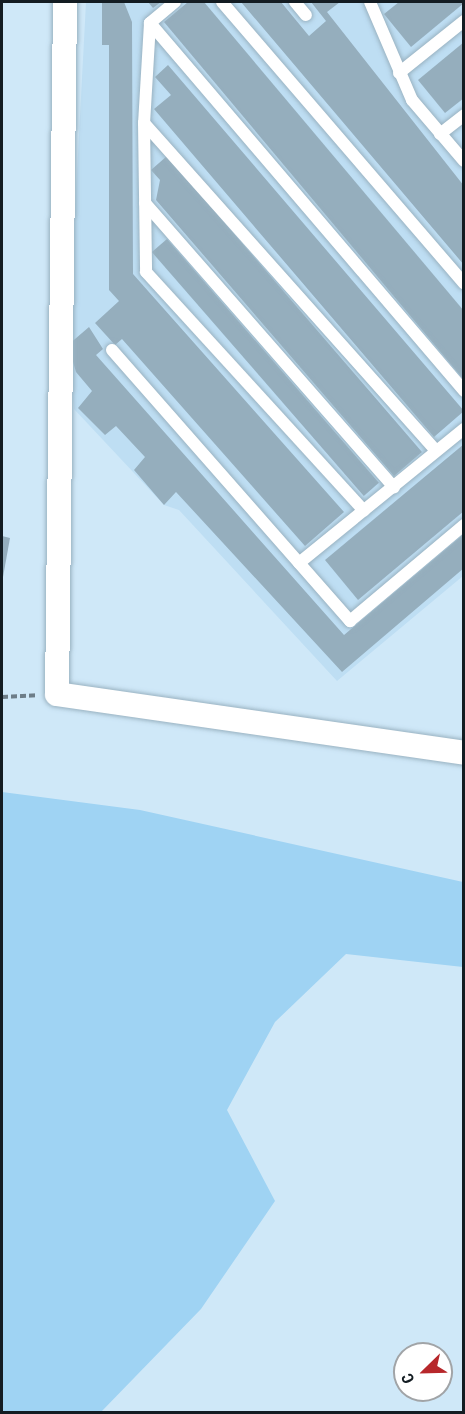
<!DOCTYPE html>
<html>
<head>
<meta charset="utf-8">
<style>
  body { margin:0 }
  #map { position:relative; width:465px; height:1414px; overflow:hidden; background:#cfe8f8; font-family:"Roboto Condensed",sans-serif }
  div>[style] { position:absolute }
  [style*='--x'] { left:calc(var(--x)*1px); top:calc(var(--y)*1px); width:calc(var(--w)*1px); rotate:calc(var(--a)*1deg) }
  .built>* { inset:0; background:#bedef3 }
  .green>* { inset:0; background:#9fd3f3 }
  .building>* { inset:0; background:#95aebd; transform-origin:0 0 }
  .path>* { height:4px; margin-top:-2px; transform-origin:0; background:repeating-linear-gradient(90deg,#6d7d88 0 6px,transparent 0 9px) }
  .roads { filter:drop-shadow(0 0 2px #99b2c1) drop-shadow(0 0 2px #99b2c1) }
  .lane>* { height:12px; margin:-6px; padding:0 6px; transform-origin:6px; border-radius:6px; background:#fff }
  .street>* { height:24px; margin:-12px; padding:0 12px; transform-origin:12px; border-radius:12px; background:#fff }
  span { translate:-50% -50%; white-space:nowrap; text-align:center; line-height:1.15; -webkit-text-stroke:6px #fff; paint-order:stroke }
  .frame { position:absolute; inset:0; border:3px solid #131c22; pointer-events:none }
  .north { position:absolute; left:393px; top:1342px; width:60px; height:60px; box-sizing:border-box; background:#fff; border:2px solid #a1a4a7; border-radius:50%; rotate:247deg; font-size:16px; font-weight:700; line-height:24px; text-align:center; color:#131c22 }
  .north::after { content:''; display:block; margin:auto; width:21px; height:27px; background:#b7272b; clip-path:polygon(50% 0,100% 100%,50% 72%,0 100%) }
</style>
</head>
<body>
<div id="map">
  <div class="built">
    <div style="clip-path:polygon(86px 2px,463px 2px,463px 576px,337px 681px,179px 510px,164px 505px,74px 409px,68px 345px)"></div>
  </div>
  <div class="green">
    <div style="clip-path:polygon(2px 792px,140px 810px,463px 882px,463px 967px,346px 954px,275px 1022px,227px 1110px,275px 1201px,201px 1309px,101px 1412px,2px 1412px)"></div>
  </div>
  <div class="building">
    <div style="clip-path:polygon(102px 2px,124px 2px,132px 22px,133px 274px,344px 512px,305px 546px,122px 339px,115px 345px,95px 323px,119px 301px,109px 290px,109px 45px,102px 45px)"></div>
    <div style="clip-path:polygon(148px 2px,161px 2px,153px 8px)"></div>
    <div style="clip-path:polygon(188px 2px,204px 2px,464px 311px,464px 380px,164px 22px)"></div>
    <div style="clip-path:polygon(241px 2px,281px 2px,309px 36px,326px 21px,311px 2px,340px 2px,327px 12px,464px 186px,464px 265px)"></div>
    <div style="clip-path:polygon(399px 2px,464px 2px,464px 3px,411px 47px,384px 14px)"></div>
    <div style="clip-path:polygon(464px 42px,464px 98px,445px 113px,418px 80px)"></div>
    <div style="clip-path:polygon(168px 65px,464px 411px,434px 437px,154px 109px,171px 95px,155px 77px)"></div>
    <div style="clip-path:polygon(167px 156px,422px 452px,394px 476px,156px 200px,160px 180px,151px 170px)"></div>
    <div style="left:167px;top:239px;width:323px;height:20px;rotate:49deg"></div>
    <div style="clip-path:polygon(89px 327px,103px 349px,96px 355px,344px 635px,464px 534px,464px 568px,342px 672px,176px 492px,164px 505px,134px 470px,145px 457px,116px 426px,105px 435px,78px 408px,92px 391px,76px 372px,68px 345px)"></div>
    <div style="clip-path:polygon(464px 444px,464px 511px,358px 600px,325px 560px)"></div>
    <div style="clip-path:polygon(2px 536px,10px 538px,3px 577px,2px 577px)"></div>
  </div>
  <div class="path">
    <div style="--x:2;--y:697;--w:35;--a:-3"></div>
  </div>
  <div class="roads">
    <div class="lane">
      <div style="--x:175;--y:2;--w:33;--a:140"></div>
      <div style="--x:150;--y:23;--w:100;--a:93.4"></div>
      <div style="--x:144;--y:123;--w:149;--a:89.2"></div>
      <div style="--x:146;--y:272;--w:323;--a:47.6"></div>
      <div style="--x:222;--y:2;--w:371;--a:49.3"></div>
      <div style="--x:295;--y:2;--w:17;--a:50"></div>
      <div style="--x:370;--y:2;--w:107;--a:66.8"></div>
      <div style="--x:412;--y:100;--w:80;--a:49.6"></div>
      <div style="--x:150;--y:23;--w:484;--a:49.5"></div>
      <div style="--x:399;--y:73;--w:83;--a:-38.7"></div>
      <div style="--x:144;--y:123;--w:439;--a:48.3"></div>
      <div style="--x:440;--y:134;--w:31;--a:-38"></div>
      <div style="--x:145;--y:203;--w:378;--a:48.8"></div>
      <div style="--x:112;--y:350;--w:361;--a:48.7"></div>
      <div style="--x:350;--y:621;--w:149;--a:-40.1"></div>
      <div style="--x:299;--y:563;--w:213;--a:-39.1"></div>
    </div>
    <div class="street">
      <div style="--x:65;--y:2;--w:692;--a:90.66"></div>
      <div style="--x:57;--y:694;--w:411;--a:8.2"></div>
    </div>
  </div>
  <div class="frame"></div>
  <div class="north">С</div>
</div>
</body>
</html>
